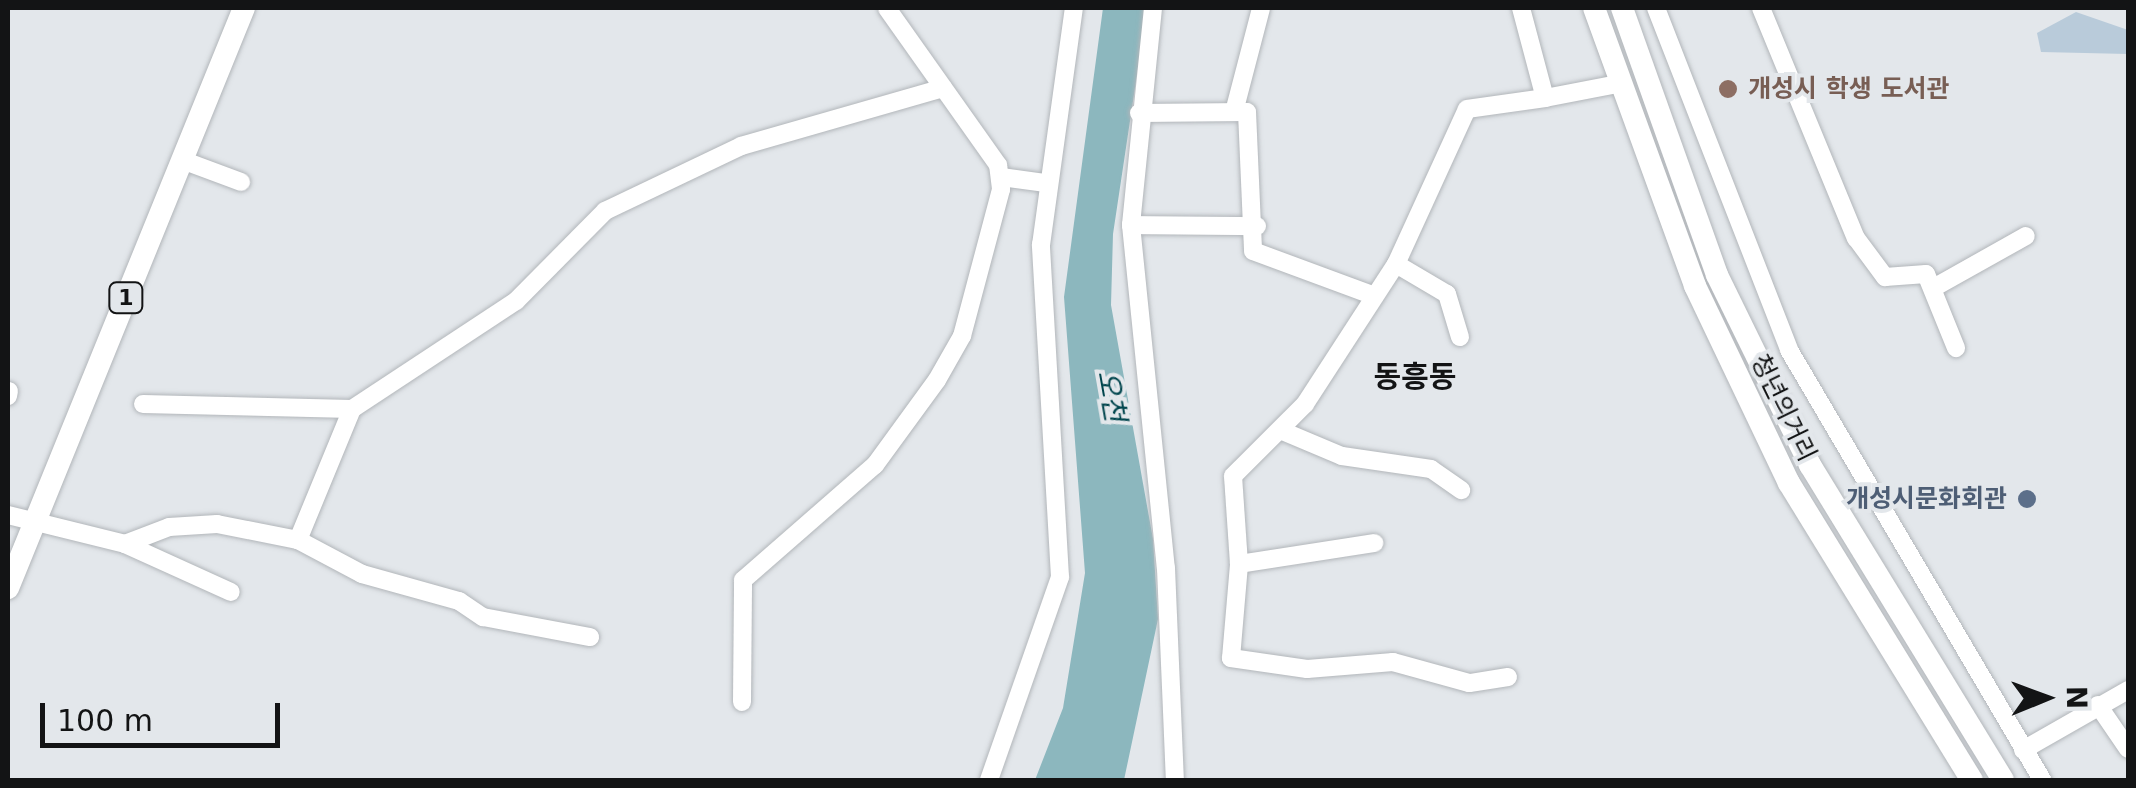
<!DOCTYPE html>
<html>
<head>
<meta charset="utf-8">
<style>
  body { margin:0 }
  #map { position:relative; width:2136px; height:788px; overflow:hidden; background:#e3e7eb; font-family:"DejaVu Sans","Noto Sans KR",sans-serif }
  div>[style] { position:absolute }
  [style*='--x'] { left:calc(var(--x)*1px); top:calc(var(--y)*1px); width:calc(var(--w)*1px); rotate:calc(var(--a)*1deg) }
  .green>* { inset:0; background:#b9cbda }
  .water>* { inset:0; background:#8cb7be }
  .roads { filter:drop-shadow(0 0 2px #b2b6ba) drop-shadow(0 0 2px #b2b6ba) }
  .minor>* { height:18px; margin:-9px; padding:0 9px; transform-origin:9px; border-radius:9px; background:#fff }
  .major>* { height:22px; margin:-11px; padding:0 11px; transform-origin:11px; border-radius:11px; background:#fff }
  .dots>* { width:28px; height:28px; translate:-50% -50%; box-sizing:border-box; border:5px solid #e3e7eb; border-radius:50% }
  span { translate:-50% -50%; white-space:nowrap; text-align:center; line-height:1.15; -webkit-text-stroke:8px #e3e7eb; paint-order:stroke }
  .shield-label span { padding:2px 8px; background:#e3e7eb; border:2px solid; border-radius:8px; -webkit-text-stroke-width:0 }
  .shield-label { font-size:22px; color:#131415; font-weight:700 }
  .education-label { font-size:25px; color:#785e54; font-weight:700 }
  .left { translate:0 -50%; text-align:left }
  .street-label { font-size:25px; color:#131415 }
  .service-label { font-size:25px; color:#4e5e75; font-weight:700 }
  .right { translate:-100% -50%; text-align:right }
  .water-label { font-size:28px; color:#00454d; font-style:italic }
  .quarter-label { font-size:30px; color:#131415; font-weight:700 }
  .frame { position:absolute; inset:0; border:10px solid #131415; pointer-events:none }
  .north { position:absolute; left:1996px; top:648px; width:100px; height:100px; -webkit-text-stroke:8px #e3e7eb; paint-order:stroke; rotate:89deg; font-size:28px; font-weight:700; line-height:40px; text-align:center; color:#131415 }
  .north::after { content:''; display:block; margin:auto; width:35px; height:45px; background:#131415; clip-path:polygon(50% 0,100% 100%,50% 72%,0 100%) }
  .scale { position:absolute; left:40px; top:703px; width:240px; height:45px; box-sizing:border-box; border:5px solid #131415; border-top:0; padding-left:12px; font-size:30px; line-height:35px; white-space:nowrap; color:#131415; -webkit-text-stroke:8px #e3e7eb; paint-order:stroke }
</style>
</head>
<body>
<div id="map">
  <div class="green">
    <div style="clip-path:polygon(2076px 12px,2128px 30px,2128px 54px,2041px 52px,2037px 33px)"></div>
  </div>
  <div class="water">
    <div style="clip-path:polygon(1103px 8px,1147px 8px,1113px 234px,1111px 305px,1153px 539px,1158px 619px,1124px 780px,1035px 780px,1063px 708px,1085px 573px,1064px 297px)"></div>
  </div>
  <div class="roads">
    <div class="minor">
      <div style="--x:1153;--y:8;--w:218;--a:95.8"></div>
      <div style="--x:1131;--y:225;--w:345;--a:84.2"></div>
      <div style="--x:1166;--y:568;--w:212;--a:87.6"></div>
      <div style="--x:1521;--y:8;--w:93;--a:75.1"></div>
      <div style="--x:1545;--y:98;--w:74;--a:-10.9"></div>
      <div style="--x:1656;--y:8;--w:367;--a:68.7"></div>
      <div style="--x:1789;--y:350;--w:499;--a:59.5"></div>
      <div style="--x:1761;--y:8;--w:249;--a:67.6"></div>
      <div style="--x:1856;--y:238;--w:49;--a:53.4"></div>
      <div style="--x:1885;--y:277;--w:41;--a:-4.2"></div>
      <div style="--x:1926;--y:274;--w:80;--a:67.9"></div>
      <div style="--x:1234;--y:112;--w:107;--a:-75.4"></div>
      <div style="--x:1139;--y:113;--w:108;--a:-0.5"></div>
      <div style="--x:1247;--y:112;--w:139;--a:87.5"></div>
      <div style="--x:1253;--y:251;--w:124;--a:20.3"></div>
      <div style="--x:182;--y:160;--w:63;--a:20.4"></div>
      <div style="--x:1001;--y:177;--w:44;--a:7.8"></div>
      <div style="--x:1131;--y:225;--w:126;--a:0.5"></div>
      <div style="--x:1396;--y:264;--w:59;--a:30.5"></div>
      <div style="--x:1447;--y:294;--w:45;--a:73.2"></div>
      <div style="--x:1935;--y:287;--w:104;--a:-29.3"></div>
      <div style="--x:8;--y:396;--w:5;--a:-79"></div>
      <div style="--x:143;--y:404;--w:209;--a:1.4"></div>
      <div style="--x:352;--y:409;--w:196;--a:-33.4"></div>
      <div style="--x:516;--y:301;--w:127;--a:-45.3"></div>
      <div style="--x:605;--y:211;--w:151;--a:-25.5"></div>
      <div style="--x:741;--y:146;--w:210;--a:-16"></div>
      <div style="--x:352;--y:409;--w:142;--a:112.4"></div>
      <div style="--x:298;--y:540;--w:72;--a:28"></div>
      <div style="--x:362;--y:574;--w:101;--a:15.6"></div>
      <div style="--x:459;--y:601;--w:29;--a:34"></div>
      <div style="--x:483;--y:617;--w:109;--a:10.6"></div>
      <div style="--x:1280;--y:430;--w:67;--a:22.8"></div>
      <div style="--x:1342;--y:456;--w:90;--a:8.3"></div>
      <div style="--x:1431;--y:469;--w:37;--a:35"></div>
      <div style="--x:8;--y:515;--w:121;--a:13.9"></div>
      <div style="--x:125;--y:544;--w:116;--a:24.4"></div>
      <div style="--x:125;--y:544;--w:47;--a:-21.1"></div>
      <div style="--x:169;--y:527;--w:48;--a:-3.6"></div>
      <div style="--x:217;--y:524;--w:83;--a:11.2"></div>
      <div style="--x:1239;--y:564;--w:137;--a:-8.8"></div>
      <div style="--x:1508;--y:677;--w:39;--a:171"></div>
      <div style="--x:1469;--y:683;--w:79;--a:-164.6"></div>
      <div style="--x:1393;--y:662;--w:86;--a:175.3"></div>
      <div style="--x:1307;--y:669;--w:77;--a:-171.8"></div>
      <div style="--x:1231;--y:658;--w:94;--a:-85.1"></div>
      <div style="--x:1239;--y:564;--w:88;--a:-93.9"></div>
      <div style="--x:1233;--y:476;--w:102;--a:-45"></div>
      <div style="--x:1305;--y:404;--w:167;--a:-57"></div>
      <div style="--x:1396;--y:264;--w:170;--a:-65.4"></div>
      <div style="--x:1467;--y:109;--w:79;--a:-8"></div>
      <div style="--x:742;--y:702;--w:122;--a:-89.5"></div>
      <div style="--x:743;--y:580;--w:175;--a:-41.1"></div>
      <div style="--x:875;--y:465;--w:105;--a:-53.9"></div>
      <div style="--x:937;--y:380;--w:51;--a:-60.4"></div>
      <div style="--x:962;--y:336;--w:152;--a:-75.1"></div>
      <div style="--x:1001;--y:189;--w:24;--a:-97"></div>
      <div style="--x:998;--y:165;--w:192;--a:-125.3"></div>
      <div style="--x:2098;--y:705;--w:53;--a:55.7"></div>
      <div style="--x:2023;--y:750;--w:121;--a:-29.7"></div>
      <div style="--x:989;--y:780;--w:215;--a:-70.7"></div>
      <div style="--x:1060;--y:577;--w:333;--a:-93.3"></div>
      <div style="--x:1041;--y:245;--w:239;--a:-82.1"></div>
    </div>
    <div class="major">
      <div style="--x:1594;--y:8;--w:296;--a:70"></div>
      <div style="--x:1695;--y:286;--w:218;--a:64.5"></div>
      <div style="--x:1789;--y:483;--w:349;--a:58.4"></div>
      <div style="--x:1622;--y:8;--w:283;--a:70.4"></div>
      <div style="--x:1717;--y:275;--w:212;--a:63.9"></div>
      <div style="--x:1810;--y:465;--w:369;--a:58.5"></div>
      <div style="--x:8;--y:588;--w:626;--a:-67.86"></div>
    </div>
  </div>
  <div class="dots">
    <div style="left:1728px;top:89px;background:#8d6e63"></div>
    <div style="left:2027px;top:499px;background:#5c6f8a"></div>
  </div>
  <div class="shield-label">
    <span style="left:126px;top:298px">1</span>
  </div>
  <div class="education-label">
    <span class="left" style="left:1748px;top:89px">개성시 학생 도서관</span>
  </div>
  <div class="street-label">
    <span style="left:1783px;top:408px;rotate:64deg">청년의거리</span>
  </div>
  <div class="service-label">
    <span class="right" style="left:2007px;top:499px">개성시문화회관</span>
  </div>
  <div class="water-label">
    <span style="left:1111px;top:396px;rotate:80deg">오천</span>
  </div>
  <div class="quarter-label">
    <span style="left:1415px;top:377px">동흥동</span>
  </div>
  <div class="frame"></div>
  <div class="north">N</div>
  <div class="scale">100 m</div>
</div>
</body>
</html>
